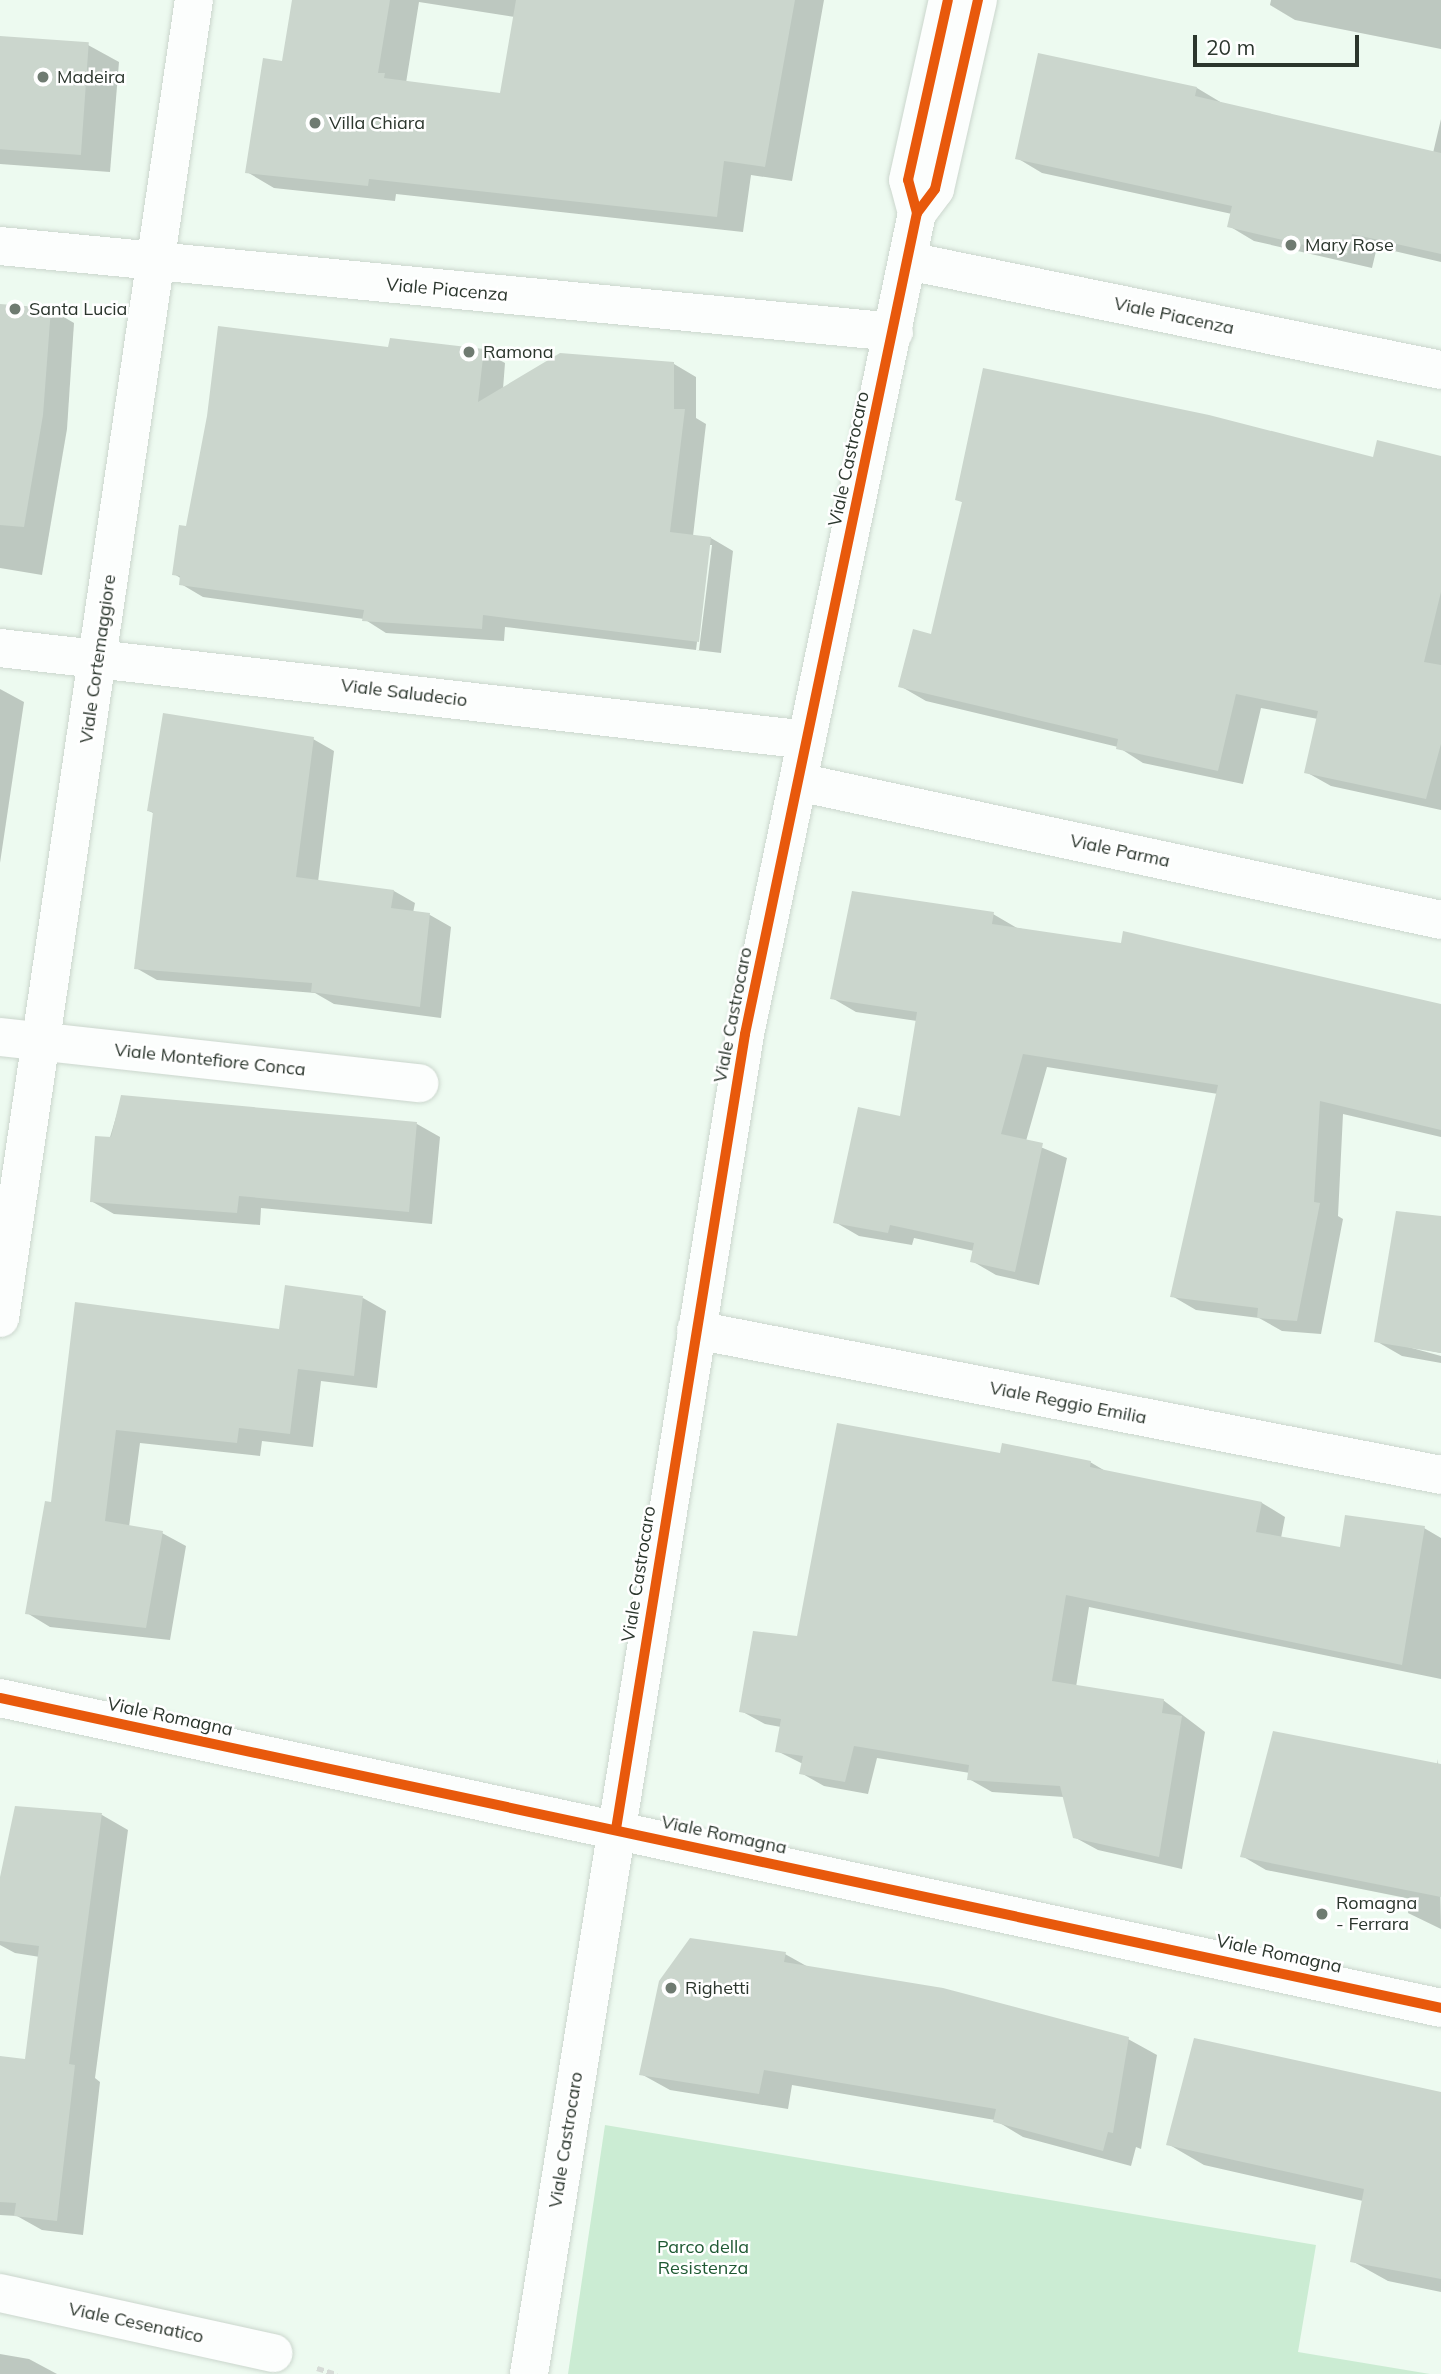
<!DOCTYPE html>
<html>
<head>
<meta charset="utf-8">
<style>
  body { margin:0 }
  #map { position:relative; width:1441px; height:2374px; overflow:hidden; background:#edfaf0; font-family:Mulish,sans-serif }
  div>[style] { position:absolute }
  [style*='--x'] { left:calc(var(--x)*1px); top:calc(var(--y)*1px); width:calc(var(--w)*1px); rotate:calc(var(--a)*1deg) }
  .green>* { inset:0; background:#cbecd3 }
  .shadow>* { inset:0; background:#0003 }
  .building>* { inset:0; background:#cbd6cd; transform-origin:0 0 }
  .path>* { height:4.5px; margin-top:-2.25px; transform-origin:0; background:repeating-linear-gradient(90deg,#d6dbd7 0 7px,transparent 0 10.5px) }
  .roads { filter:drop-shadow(0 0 2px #cbd6cd) drop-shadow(0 0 2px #cbd6cd) }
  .minor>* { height:38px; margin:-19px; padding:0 19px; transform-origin:19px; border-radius:19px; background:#fcfefd }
  .cycleway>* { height:10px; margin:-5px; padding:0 5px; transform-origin:5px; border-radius:5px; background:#e8590c }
  .dots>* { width:19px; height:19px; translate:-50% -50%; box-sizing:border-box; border:4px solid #fff; border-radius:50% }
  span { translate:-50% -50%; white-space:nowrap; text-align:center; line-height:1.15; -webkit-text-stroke:5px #fff; paint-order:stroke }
  .poi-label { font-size:18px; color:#2b362d }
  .left { translate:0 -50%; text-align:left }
  .street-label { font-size:18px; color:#2b362d }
  .park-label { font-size:18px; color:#1f5933 }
  .scale { position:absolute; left:1193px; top:35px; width:166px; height:32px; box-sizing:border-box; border:4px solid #2b362d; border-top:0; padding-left:9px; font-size:21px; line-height:24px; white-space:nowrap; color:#2b362d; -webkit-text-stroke:5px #fff; paint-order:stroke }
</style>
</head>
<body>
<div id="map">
  <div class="green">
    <div style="clip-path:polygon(605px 2125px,1316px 2245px,1298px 2352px,1430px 2374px,568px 2374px)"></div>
  </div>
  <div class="shadow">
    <div style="clip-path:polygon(evenodd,294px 0,824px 0,792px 181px,751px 175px,743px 232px,396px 194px,395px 201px,274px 188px,247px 172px,284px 63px,294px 0,419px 2px,515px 17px,502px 95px,406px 83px,419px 2px)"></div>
    <div style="clip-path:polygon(1271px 0,1441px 0,1441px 49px,1295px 20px,1270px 5px)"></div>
    <div style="clip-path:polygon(0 38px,88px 45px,119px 62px,110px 172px,0 164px)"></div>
    <div style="clip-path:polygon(1197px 88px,1222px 103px,1433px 153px,1441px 119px,1441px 262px,1377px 247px,1372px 268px,1254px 241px,1229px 226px,1232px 214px,1042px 173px,1017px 158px)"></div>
    <div style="clip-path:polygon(0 305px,50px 309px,74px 323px,67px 429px,42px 575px,0 568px)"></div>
    <div style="clip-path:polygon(evenodd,389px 349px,483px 351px,505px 363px,503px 389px,674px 364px,696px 377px,696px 418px,706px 424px,693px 536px,711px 538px,733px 551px,721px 653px,505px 627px,504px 641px,386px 633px,364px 619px,203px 597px,181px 584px,182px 579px,174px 574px,187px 528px,389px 349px,709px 545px,712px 545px,699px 650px,696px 650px,709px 545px)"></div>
    <div style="clip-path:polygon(1441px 457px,1441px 810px,1331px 786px,1306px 772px,1318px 719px,1261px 708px,1243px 784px,1143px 763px,1118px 747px,926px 701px,900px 686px,932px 636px,964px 503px,957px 499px,1374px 459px)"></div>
    <div style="clip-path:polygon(0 689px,24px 702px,0 863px)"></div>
    <div style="clip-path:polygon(313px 739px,334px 751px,318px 882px,394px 891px,415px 903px,413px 913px,430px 915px,451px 927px,441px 1018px,334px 1004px,315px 993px,157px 980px,136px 968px,155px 814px,149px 811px)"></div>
    <div style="clip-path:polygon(993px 914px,1017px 928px,1441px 1005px,1441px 1137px,1343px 1114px,1338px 1216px,1343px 1219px,1321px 1334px,1282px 1331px,1259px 1318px,1196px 1310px,1172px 1296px,1218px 1094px,1047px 1067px,1026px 1141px,1067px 1158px,1039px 1285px,996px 1275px,972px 1261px,974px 1251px,914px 1238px,912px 1245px,859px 1236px,835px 1222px,902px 1119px,917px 1021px,856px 1012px,832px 998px)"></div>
    <div style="clip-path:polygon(122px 1097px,417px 1124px,440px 1137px,432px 1224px,261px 1208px,260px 1225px,114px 1214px,91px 1201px)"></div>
    <div style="clip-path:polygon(1441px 1218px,1441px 1353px,1401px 1345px,1441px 1356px,1441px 1363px,1402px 1356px,1376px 1341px)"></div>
    <div style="clip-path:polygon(363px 1298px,386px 1311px,377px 1388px,321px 1381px,313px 1447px,262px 1441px,260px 1456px,140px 1443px,129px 1527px,162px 1533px,186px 1546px,170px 1640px,50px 1627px,27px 1613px,53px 1504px,77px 1304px,281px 1331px)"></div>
    <div style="clip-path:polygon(1001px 1455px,1090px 1462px,1107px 1472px,1262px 1503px,1285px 1517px,1281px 1538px,1341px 1549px,1424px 1528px,1441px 1538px,1441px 1679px,1089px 1607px,1076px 1687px,1163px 1700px,1205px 1732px,1182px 1869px,1098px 1850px,1074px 1837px,1064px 1797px,992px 1792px,969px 1779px,970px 1773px,877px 1758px,868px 1794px,824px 1786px,801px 1773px,803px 1764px,777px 1751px,781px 1727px,765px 1724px,741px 1711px,798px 1638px)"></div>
    <div style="clip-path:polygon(1438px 1759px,1441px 1929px,1408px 1913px,1411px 1899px,1266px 1870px,1242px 1856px,1437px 1765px)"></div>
    <div style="clip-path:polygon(16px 1808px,102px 1815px,128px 1830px,95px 2078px,100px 2082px,83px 2235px,42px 2230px,17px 2216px,0 2215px,0 2058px,27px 2061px,40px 1957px,15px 1953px,0 1945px,0 1886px)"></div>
    <div style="clip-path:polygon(785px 1954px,810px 1968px,1128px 2039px,1157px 2055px,1141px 2149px,1136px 2147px,1131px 2166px,1023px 2137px,995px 2120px,792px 2085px,788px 2109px,670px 2090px,641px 2074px)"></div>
    <div style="clip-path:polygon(1441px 2094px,1441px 2292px,1388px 2281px,1352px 2261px,1363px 2201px,1204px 2165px,1168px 2144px)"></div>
    <div style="clip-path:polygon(0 2354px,29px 2359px,57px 2374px,0 2374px)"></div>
  </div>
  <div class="building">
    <div style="clip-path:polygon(292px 0,390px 0,378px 73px,385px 73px,384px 78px,500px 93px,516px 0,795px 0,765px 167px,724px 161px,717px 217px,369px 179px,368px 186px,245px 173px,263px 58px,282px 61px)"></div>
    <div style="left:0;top:36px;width:89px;height:113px;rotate:4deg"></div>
    <div style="clip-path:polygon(1038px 53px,1197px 87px,1195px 96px,1441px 153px,1441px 254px,1352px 234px,1347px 255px,1227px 227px,1232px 206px,1015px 159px)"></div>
    <div style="clip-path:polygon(0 304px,51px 308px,43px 415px,24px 527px,0 525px)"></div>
    <div style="clip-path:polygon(218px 326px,388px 347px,390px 338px,484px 349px,478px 402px,560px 353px,674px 362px,674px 409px,685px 409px,670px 532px,711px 537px,699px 642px,483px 615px,482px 629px,362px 621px,364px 610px,179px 585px,180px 576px,172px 575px,179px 525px,186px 526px,207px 416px)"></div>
    <div style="clip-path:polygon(983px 368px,1209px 415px,1373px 457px,1377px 440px,1441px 456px,1441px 592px,1424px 662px,1441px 665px,1441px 744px,1426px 799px,1304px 773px,1318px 711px,1236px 694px,1218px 771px,1116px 749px,1118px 739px,898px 687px,913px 629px,931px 634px,962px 502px,955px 500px)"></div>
    <div style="clip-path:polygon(163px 713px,314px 737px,296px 877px,394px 890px,391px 908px,430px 913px,420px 1007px,311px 992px,312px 983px,134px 969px,153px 812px,147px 811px)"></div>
    <div style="clip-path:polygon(852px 891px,994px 912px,992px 924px,1121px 943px,1123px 931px,1441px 1004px,1441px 1130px,1320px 1101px,1314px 1202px,1320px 1203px,1297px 1321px,1257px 1318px,1258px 1308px,1170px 1297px,1218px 1085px,1023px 1054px,1001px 1134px,1043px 1143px,1015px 1272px,970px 1262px,974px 1243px,890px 1225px,888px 1233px,833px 1223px,858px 1107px,900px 1116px,917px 1012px,830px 999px)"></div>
    <div style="clip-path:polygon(121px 1095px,417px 1122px,409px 1212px,239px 1196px,237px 1213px,90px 1202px,95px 1136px,111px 1137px)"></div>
    <div style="clip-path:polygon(1396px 1211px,1441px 1216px,1441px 1353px,1374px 1342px)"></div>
    <div style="clip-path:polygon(285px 1285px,363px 1296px,354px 1376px,298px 1369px,290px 1434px,239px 1428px,237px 1443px,116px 1430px,105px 1521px,163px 1531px,146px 1628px,25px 1614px,45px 1501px,51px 1502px,75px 1302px,279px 1329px)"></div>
    <div style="clip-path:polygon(837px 1423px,1000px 1453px,1002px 1443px,1091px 1461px,1090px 1467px,1262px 1502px,1256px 1532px,1340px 1547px,1345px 1515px,1425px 1526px,1402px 1665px,1066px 1595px,1052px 1681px,1164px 1699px,1162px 1713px,1182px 1716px,1159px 1857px,1073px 1838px,1060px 1786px,967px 1780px,969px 1765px,854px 1746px,845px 1782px,799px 1774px,803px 1756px,775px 1752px,781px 1719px,739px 1712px,753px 1631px,797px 1636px)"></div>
    <div style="clip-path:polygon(1273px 1731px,1441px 1764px,1441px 1897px,1240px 1857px)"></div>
    <div style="clip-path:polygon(15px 1806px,102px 1813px,69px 2064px,75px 2065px,57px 2221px,14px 2216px,16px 2203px,0 2202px,0 2056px,25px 2059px,39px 1946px,0 1941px,0 1877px)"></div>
    <div style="clip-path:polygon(690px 1938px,786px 1952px,784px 1962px,943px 1988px,1129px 2037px,1113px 2133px,1108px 2132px,1103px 2151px,993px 2122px,996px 2109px,764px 2070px,759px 2094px,639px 2075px,659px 1981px)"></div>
    <div style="clip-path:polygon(1194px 2038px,1441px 2092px,1441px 2279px,1350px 2262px,1364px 2189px,1166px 2145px)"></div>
  </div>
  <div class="path">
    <div style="--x:317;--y:2368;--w:21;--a:17"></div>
  </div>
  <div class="roads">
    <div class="minor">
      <div style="--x:917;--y:213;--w:34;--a:-105"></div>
      <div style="--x:908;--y:180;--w:184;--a:-77.5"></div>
      <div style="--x:0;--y:246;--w:898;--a:5.49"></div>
      <div style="--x:908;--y:261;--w:544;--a:11.56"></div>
      <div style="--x:0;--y:648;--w:812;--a:6.5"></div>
      <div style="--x:798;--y:782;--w:658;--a:12.11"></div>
      <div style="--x:0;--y:1037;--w:422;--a:6.3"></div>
      <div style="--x:0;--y:1318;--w:1332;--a:-81.63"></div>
      <div style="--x:696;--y:1330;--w:759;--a:11.01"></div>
      <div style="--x:0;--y:1698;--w:1474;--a:12.14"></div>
      <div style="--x:0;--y:2293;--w:280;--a:12.4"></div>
      <div style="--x:529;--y:2374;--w:1357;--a:-80.84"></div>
      <div style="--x:745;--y:1034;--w:839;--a:-78.17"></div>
      <div style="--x:917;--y:213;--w:30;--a:-53"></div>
      <div style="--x:935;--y:189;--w:194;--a:-77.2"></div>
    </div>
  </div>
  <div class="cycleway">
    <div style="--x:917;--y:213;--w:34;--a:-105"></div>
    <div style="--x:908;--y:180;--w:184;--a:-77.5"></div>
    <div style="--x:0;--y:1698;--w:1474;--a:12.14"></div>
    <div style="--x:616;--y:1829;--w:805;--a:-80.78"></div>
    <div style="--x:745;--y:1034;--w:839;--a:-78.17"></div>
    <div style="--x:917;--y:213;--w:30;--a:-53"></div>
    <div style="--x:935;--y:189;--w:194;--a:-77.2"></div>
  </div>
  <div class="dots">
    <div style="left:43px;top:77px;background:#6f7b71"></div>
    <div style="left:315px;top:123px;background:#6f7b71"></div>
    <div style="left:1291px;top:245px;background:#6f7b71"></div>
    <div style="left:15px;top:309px;background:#6f7b71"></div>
    <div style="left:469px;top:352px;background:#6f7b71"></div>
    <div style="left:1322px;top:1914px;background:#6f7b71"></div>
    <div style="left:671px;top:1988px;background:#6f7b71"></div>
  </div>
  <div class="poi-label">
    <span class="left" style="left:57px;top:77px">Madeira</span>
    <span class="left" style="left:329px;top:123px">Villa Chiara</span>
    <span class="left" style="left:1305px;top:245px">Mary Rose</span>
    <span class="left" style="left:29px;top:309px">Santa Lucia</span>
    <span class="left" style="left:483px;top:352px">Ramona</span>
    <span class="left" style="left:1336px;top:1914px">Romagna<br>- Ferrara</span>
    <span class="left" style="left:685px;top:1988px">Righetti</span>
  </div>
  <div class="street-label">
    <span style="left:447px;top:290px;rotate:5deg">Viale Piacenza</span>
    <span style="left:1174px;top:316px;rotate:12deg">Viale Piacenza</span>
    <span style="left:849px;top:459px;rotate:-78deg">Viale Castrocaro</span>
    <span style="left:98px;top:659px;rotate:-82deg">Viale Cortemaggiore</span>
    <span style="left:404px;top:693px;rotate:7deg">Viale Saludecio</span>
    <span style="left:1120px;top:851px;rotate:12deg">Viale Parma</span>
    <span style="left:733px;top:1015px;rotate:-79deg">Viale Castrocaro</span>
    <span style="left:210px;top:1060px;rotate:6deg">Viale Montefiore Conca</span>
    <span style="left:1068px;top:1403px;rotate:11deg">Viale Reggio Emilia</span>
    <span style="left:639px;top:1574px;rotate:-81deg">Viale Castrocaro</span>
    <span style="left:170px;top:1717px;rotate:12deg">Viale Romagna</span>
    <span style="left:724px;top:1835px;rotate:12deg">Viale Romagna</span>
    <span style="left:1279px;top:1954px;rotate:12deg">Viale Romagna</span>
    <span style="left:566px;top:2140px;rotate:-81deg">Viale Castrocaro</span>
    <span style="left:136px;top:2323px;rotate:12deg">Viale Cesenatico</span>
  </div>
  <div class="park-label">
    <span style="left:703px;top:2258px">Parco della<br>Resistenza</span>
  </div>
  <div class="scale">20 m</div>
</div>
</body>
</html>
